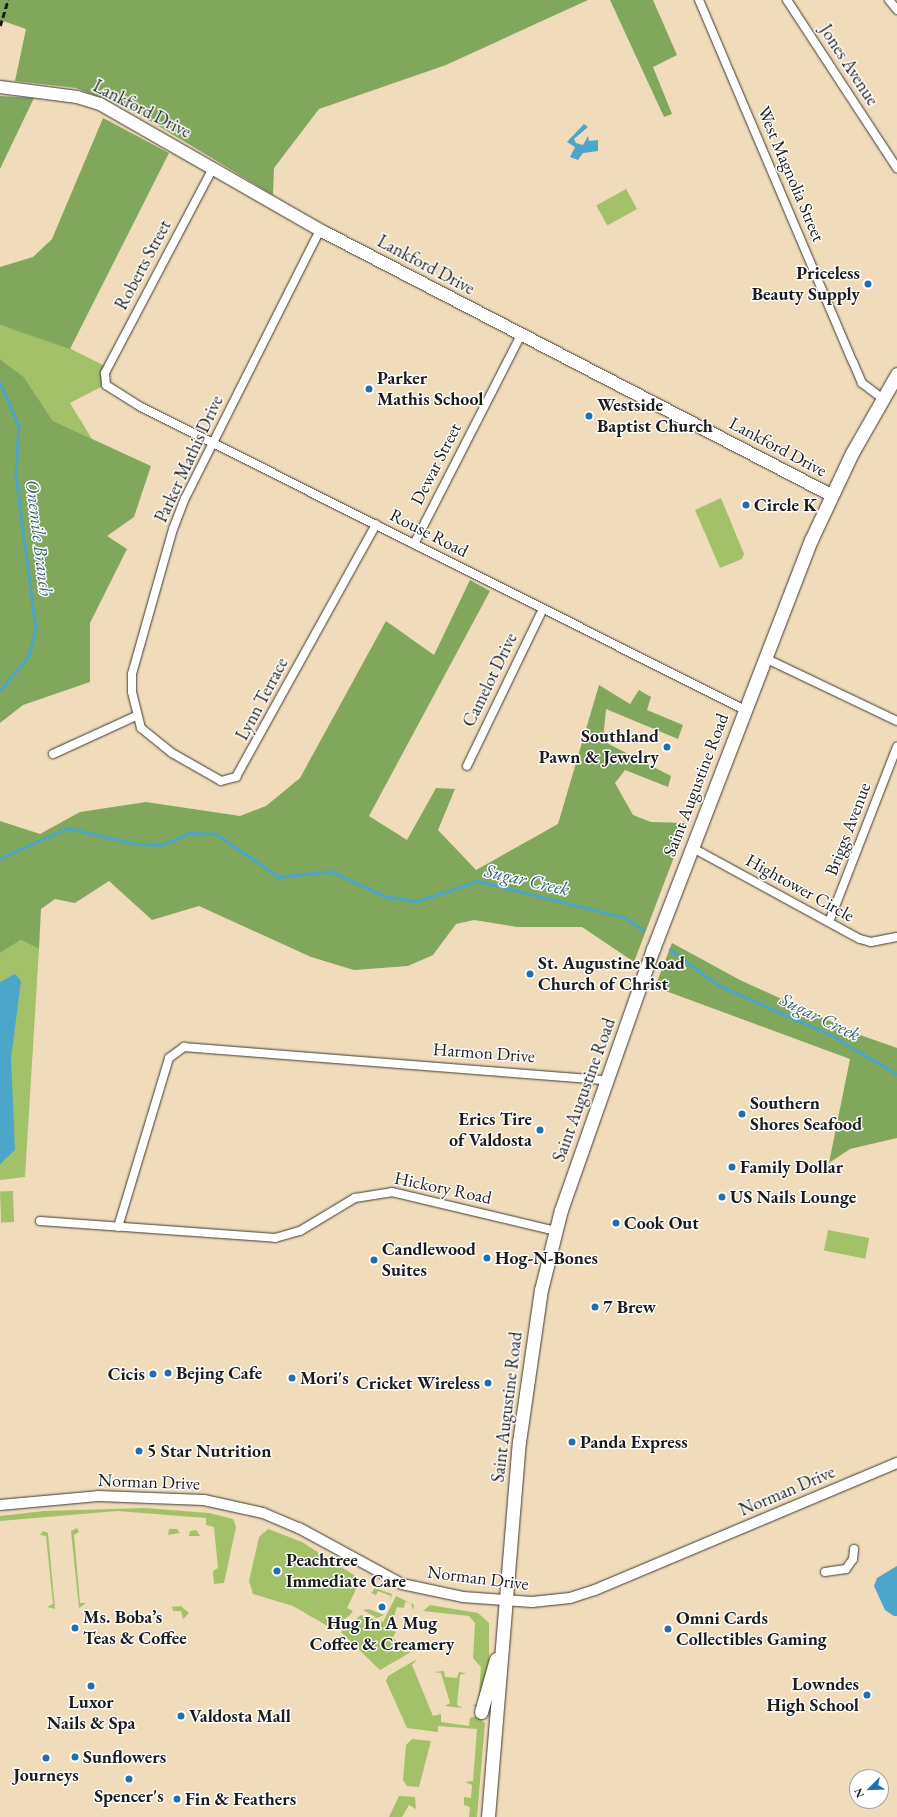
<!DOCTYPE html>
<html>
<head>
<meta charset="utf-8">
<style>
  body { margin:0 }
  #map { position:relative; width:897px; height:1817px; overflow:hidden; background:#f0dcba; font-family:"EB Garamond",serif }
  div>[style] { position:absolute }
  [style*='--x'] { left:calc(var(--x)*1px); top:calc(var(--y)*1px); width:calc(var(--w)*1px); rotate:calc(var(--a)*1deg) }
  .green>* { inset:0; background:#a2c169; transform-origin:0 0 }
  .forest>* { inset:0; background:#81a75d }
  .water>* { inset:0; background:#4ba6c9 }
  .stream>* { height:2.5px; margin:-1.25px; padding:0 1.25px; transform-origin:1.25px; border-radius:1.25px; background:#4ba6c9 }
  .roads { filter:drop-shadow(0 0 1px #3c3934) drop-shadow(0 0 1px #3c3934) }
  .minor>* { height:8px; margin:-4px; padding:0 4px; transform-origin:4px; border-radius:4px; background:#fff }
  .tertiary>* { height:10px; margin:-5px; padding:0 5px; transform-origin:5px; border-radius:5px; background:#fff }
  .secondary>* { height:12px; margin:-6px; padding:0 6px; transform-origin:6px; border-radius:6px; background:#fff }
  .primary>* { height:13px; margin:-6.5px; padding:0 6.5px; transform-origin:6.5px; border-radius:6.5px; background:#fff }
  .rail>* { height:2.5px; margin-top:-1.25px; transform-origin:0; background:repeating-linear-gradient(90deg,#1c1c1c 0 6px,transparent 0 9px) }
  .dots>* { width:11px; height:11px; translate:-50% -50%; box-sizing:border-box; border:2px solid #fff; border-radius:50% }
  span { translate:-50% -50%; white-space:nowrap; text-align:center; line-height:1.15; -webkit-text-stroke:3px #fff; paint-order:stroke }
  .street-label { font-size:18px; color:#1c1c1c }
  .poi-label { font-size:18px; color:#1c1c1c; font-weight:700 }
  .right { translate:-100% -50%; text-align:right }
  .left { translate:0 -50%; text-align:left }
  .water-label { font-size:19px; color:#346172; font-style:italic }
  .north { position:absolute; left:849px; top:1769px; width:40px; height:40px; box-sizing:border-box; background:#fff; border:1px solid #a4a4a4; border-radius:50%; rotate:247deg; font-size:11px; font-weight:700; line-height:16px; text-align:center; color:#1c1c1c }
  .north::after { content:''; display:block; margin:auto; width:14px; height:18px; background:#1f6fb2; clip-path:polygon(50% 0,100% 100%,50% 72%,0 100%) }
</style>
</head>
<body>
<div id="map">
  <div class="green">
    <div style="left:626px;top:189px;width:23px;height:34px;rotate:61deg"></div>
    <div style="clip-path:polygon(0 325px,65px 346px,105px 366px,101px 387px,70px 403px,92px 439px,53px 421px,24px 377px,0 359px)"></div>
    <div style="clip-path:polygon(721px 498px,744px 554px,742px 559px,720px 568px,695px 510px)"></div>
    <div style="clip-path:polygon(21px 940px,39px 949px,25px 1177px,0 1180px,0 953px)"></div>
    <div style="left:13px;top:1191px;width:31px;height:13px;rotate:88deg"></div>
    <div style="left:828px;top:1230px;width:42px;height:21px;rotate:11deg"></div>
    <div style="clip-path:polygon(145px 1508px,209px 1513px,233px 1519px,236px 1527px,224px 1583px,214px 1584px,213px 1571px,218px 1568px,214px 1527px,206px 1525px,206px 1518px,117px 1511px,0 1521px,0 1516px,44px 1511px)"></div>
    <div style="clip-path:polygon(77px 1528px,79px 1532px,74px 1535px,80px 1603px,86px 1603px,79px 1608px,71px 1531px)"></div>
    <div style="clip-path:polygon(169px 1529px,177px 1529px,180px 1533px,168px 1535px)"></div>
    <div style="clip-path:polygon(268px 1529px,302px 1542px,363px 1581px,365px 1586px,358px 1585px,347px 1608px,353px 1611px,349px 1616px,331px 1628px,293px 1606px,253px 1594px,249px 1581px,259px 1537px)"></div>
    <div style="clip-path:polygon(196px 1530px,200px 1536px,189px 1536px,190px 1531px)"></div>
    <div style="clip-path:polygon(43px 1531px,48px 1533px,55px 1609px,47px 1607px,53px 1604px,46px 1536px,40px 1535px)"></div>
    <div style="clip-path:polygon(375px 1588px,392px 1594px,390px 1602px,391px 1596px,378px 1591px,376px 1595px,371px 1593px)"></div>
    <div style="clip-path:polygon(396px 1596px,414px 1605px,413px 1610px,411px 1603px,405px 1602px,404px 1608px,397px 1607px,390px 1629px,396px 1632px,393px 1637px,405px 1652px,411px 1652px,380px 1670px,341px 1632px,361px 1615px,383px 1622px)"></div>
    <div style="clip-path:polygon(430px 1605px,478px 1613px,489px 1623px,489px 1661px,477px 1707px,472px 1705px,478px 1704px,481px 1667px,473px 1658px,475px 1623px,469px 1616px,423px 1611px)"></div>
    <div style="clip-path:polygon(181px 1606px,189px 1613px,183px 1619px,181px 1611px,173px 1611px,172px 1607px)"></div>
    <div style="clip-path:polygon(369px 1609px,384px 1615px,377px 1618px,363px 1610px)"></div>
    <div style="clip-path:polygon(417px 1659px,412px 1665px,433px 1716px,441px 1714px,441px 1722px,469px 1726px,470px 1718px,476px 1716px,485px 1723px,477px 1817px,469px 1817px,470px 1807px,464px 1805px,464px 1797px,471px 1798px,472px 1785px,465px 1782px,473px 1781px,477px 1729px,438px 1726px,438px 1732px,407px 1728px,386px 1681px,388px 1676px)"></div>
    <div style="clip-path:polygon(444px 1671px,445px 1677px,457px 1678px,459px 1672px,466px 1673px,460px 1675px,457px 1705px,463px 1708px,445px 1706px,450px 1703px,441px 1673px,434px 1672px)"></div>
    <div style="clip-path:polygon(412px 1739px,431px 1741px,419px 1787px,407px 1786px,403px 1780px,406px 1745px)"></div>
    <div style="clip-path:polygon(399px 1796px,415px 1797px,416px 1809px,409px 1805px,402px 1817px,389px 1817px)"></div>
  </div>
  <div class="forest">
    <div style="clip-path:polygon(0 0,588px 0,446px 65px,319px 109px,274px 168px,273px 195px,142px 116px,104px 99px,76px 88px,15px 81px,26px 29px,0 20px)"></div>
    <div style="clip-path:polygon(610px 0,653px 0,677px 55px,653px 67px,672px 114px,664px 117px)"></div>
    <div style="clip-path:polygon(0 96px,34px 98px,0 169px)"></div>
    <div style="clip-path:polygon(103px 118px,169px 153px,70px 349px,0 325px,0 267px,33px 257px,52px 239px)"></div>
    <div style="clip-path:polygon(0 359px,24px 377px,53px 421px,151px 466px,134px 517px,107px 536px,127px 549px,90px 623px,90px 682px,23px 705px,0 723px)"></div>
    <div style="clip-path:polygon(470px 580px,490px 591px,369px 816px,407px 840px,436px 788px,455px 789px,438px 830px,476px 870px,558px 824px,599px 685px,630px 704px,639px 690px,651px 697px,647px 710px,683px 725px,678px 739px,606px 709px,603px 741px,671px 776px,668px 787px,625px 770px,615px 783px,633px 815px,651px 822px,687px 823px,634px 962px,582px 927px,517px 927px,474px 920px,456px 924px,433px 955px,408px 966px,354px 970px,311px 957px,199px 906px,152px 920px,109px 881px,75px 903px,55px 899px,41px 909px,39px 949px,21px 940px,0 953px,0 821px,40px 834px,80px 812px,146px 802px,240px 816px,266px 806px,300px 778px,386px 621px,434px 655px)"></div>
    <div style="clip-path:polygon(672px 943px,740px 980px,863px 1036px,897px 1048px,897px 1138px,850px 1149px,829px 1163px,850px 1059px,655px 987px)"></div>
  </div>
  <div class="water">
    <div style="clip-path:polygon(584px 124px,588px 127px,574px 139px,576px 143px,583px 145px,588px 136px,589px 141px,598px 140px,598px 151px,583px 153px,578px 160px,570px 157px,575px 147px,567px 142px)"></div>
    <div style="clip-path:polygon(15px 974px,21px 981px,11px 1058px,15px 1150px,0 1164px,0 982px)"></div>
    <div style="clip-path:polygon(897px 1566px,897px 1616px,894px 1616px,885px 1610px,874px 1586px,877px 1578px)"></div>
  </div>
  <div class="stream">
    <div style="--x:0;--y:382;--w:48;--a:66.6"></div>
    <div style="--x:19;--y:426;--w:49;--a:93.5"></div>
    <div style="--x:16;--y:475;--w:155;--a:82.6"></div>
    <div style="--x:36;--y:629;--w:28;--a:105"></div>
    <div style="--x:29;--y:656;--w:45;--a:129.6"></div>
    <div style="--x:0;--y:858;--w:74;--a:-23.8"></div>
    <div style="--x:68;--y:828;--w:71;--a:13.1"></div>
    <div style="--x:137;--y:844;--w:24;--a:2"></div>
    <div style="--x:161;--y:845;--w:30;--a:-23"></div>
    <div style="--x:189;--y:833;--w:27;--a:2"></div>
    <div style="--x:216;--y:834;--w:76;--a:34.3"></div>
    <div style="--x:279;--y:877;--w:52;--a:-6.6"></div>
    <div style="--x:331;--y:871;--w:59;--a:25.3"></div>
    <div style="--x:384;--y:896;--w:33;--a:9"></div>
    <div style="--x:417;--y:901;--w:64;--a:-18.2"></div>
    <div style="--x:478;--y:881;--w:153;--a:14"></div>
    <div style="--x:626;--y:918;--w:21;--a:35"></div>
    <div style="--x:670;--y:949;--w:60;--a:36.9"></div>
    <div style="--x:718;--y:985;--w:124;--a:23.9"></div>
    <div style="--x:831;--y:1035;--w:77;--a:30.6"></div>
  </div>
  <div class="roads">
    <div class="minor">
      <div style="--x:699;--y:0;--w:393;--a:67"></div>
      <div style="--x:853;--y:362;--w:23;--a:67"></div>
      <div style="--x:862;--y:383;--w:25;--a:37"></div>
      <div style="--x:787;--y:0;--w:201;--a:56.8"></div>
      <div style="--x:889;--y:0;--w:13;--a:51"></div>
      <div style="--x:213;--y:168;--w:232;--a:117.8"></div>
      <div style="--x:105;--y:373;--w:12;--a:85"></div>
      <div style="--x:106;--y:385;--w:41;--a:32.2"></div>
      <div style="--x:141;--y:407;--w:676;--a:26.64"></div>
      <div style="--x:320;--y:230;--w:300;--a:116.7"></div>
      <div style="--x:185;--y:498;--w:33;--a:111"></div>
      <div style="--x:173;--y:529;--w:151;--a:105.8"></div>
      <div style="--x:132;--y:674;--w:18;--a:90"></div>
      <div style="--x:132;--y:692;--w:37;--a:76"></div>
      <div style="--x:141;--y:728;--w:40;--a:39"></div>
      <div style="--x:172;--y:753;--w:56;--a:29.7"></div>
      <div style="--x:221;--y:781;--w:16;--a:-15"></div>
      <div style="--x:236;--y:777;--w:289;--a:-61"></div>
      <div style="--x:414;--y:544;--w:235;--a:-62.9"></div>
      <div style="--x:765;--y:658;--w:146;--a:25.5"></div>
      <div style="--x:53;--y:754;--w:91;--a:-24.6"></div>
      <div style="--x:467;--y:766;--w:174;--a:-64.2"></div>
      <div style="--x:691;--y:847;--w:192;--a:28.6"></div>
      <div style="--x:860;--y:939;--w:11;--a:15"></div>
      <div style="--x:871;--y:942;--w:26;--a:-11"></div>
      <div style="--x:829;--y:922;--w:188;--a:-68.8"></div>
      <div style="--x:40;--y:1221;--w:236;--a:4.1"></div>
      <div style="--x:275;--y:1238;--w:26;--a:-16"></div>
      <div style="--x:300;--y:1231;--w:64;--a:-31"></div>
      <div style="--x:355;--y:1198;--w:37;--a:-9"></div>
      <div style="--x:392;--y:1192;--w:169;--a:13.4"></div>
      <div style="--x:118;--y:1227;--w:177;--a:-73.2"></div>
      <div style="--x:169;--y:1058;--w:19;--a:-36"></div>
      <div style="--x:184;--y:1047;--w:422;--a:4.5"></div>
      <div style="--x:825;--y:1572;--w:21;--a:-8"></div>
      <div style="--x:846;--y:1569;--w:12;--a:-55"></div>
      <div style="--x:853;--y:1559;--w:10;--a:-84"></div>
    </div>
    <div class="tertiary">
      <div style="--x:0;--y:1505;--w:98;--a:-5.2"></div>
      <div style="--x:98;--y:1496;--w:106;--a:2.2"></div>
      <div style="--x:204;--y:1500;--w:60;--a:12.4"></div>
      <div style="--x:263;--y:1513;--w:39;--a:23"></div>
      <div style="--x:299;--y:1528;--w:117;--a:28.5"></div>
      <div style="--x:402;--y:1584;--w:62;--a:12"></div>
      <div style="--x:463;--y:1597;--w:69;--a:4.1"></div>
      <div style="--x:532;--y:1602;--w:38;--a:-6"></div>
      <div style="--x:570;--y:1598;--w:26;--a:-18"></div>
      <div style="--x:595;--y:1590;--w:328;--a:-22.8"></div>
    </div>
    <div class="secondary">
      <div style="--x:0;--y:87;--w:78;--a:7.4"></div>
      <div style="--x:77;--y:97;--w:24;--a:17"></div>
      <div style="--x:100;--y:104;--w:254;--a:29.8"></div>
      <div style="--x:320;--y:230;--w:576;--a:27.41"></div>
    </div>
    <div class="primary">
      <div style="--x:481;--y:1712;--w:55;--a:-74.2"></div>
      <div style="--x:488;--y:1817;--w:376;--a:-85.3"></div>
      <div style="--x:519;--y:1442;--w:154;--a:-81.8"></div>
      <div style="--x:541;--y:1290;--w:82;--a:-76"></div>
      <div style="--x:561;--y:1210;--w:277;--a:-70.6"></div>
      <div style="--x:653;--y:949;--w:438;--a:-68.9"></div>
      <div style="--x:811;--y:540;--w:96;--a:-64.8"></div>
      <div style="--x:852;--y:453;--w:91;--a:-60.3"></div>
    </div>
  </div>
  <div class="rail">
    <div style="--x:0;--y:26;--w:27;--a:-73"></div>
  </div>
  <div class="dots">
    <div style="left:868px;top:284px;background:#1f6fb2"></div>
    <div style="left:369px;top:389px;background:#1f6fb2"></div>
    <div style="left:589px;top:416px;background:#1f6fb2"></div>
    <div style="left:746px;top:505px;background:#1f6fb2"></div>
    <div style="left:667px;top:747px;background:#1f6fb2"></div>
    <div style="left:530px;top:974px;background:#1f6fb2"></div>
    <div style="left:742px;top:1114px;background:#1f6fb2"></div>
    <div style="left:540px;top:1130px;background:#1f6fb2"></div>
    <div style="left:732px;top:1167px;background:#1f6fb2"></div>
    <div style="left:722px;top:1197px;background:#1f6fb2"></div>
    <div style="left:616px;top:1223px;background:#1f6fb2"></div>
    <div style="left:487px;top:1258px;background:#1f6fb2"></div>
    <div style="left:374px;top:1260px;background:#1f6fb2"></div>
    <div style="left:595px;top:1307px;background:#1f6fb2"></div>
    <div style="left:168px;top:1373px;background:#1f6fb2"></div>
    <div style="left:153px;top:1374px;background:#1f6fb2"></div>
    <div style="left:292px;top:1378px;background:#1f6fb2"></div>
    <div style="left:488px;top:1383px;background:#1f6fb2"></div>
    <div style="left:572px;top:1442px;background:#1f6fb2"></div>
    <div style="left:139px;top:1451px;background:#1f6fb2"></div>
    <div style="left:277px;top:1571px;background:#1f6fb2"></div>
    <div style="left:382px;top:1607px;background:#1f6fb2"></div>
    <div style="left:75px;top:1628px;background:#1f6fb2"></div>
    <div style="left:668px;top:1629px;background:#1f6fb2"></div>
    <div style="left:91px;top:1686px;background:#1f6fb2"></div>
    <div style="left:867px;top:1695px;background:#1f6fb2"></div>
    <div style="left:181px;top:1716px;background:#1f6fb2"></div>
    <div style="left:75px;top:1757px;background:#1f6fb2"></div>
    <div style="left:46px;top:1758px;background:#1f6fb2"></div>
    <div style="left:129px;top:1779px;background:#1f6fb2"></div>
    <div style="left:177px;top:1799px;background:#1f6fb2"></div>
  </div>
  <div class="street-label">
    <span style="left:849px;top:65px;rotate:57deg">Jones Avenue</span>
    <span style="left:142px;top:109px;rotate:27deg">Lankford Drive</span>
    <span style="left:791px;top:174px;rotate:67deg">West Magnolia Street</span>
    <span style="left:143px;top:265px;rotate:-62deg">Roberts Street</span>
    <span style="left:426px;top:265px;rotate:28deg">Lankford Drive</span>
    <span style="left:778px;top:447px;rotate:28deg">Lankford Drive</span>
    <span style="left:189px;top:459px;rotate:-65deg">Parker Mathis Drive</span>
    <span style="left:436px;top:464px;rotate:-63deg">Dewar Street</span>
    <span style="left:429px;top:533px;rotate:27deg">Rouse Road</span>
    <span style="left:490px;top:680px;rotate:-64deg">Camelot Drive</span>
    <span style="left:262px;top:699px;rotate:-62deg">Lynn Terrace</span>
    <span style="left:696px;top:785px;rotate:-69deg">Saint Augustine Road</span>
    <span style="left:848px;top:829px;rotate:-69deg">Briggs Avenue</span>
    <span style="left:800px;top:888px;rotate:29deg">Hightower Circle</span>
    <span style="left:484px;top:1053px;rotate:4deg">Harmon Drive</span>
    <span style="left:584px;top:1090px;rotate:-70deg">Saint Augustine Road</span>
    <span style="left:443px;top:1188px;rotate:12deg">Hickory Road</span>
    <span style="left:507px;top:1407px;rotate:-83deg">Saint Augustine Road</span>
    <span style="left:149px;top:1482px;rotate:2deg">Norman Drive</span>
    <span style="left:787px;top:1491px;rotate:-23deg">Norman Drive</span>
    <span style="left:478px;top:1578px;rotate:7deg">Norman Drive</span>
  </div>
  <div class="poi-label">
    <span class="right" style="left:860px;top:284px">Priceless<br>Beauty Supply</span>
    <span class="left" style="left:377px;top:389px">Parker<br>Mathis School</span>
    <span class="left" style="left:597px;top:416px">Westside<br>Baptist Church</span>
    <span class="left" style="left:754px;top:505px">Circle K</span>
    <span class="right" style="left:659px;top:747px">Southland<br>Pawn &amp; Jewelry</span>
    <span class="left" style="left:538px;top:974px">St. Augustine Road<br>Church of Christ</span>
    <span class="left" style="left:750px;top:1114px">Southern<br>Shores Seafood</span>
    <span class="right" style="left:532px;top:1130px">Erics Tire<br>of Valdosta</span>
    <span class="left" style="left:740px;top:1167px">Family Dollar</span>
    <span class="left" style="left:730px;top:1197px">US Nails Lounge</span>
    <span class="left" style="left:624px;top:1223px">Cook Out</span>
    <span class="left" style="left:382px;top:1260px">Candlewood<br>Suites</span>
    <span class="left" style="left:495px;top:1258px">Hog-N-Bones</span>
    <span class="left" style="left:603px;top:1307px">7 Brew</span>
    <span class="left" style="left:176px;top:1373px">Bejing Cafe</span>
    <span class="right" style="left:145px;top:1374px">Cicis</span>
    <span class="left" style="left:300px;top:1378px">Mori's</span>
    <span class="right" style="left:480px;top:1383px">Cricket Wireless</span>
    <span class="left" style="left:580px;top:1442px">Panda Express</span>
    <span class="left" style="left:147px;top:1451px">5 Star Nutrition</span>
    <span class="left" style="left:286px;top:1571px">Peachtree<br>Immediate Care</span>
    <span class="left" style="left:83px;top:1628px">Ms. Boba’s<br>Teas &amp; Coffee</span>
    <span class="left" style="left:676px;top:1629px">Omni Cards<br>Collectibles Gaming</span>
    <span style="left:382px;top:1634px">Hug In A Mug<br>Coffee &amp; Creamery</span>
    <span class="right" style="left:859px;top:1695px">Lowndes<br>High School</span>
    <span style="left:91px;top:1713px">Luxor<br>Nails &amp; Spa</span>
    <span class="left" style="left:189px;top:1716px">Valdosta Mall</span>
    <span class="left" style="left:83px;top:1757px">Sunflowers</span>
    <span style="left:46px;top:1775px">Journeys</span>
    <span style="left:129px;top:1796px">Spencer's</span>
    <span class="left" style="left:185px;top:1799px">Fin &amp; Feathers</span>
  </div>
  <div class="water-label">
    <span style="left:39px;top:538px;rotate:83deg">Onemile Branch</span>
    <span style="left:527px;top:880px;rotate:13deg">Sugar Creek</span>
    <span style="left:820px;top:1017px;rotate:26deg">Sugar Creek</span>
  </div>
  <div class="north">N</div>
</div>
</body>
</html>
